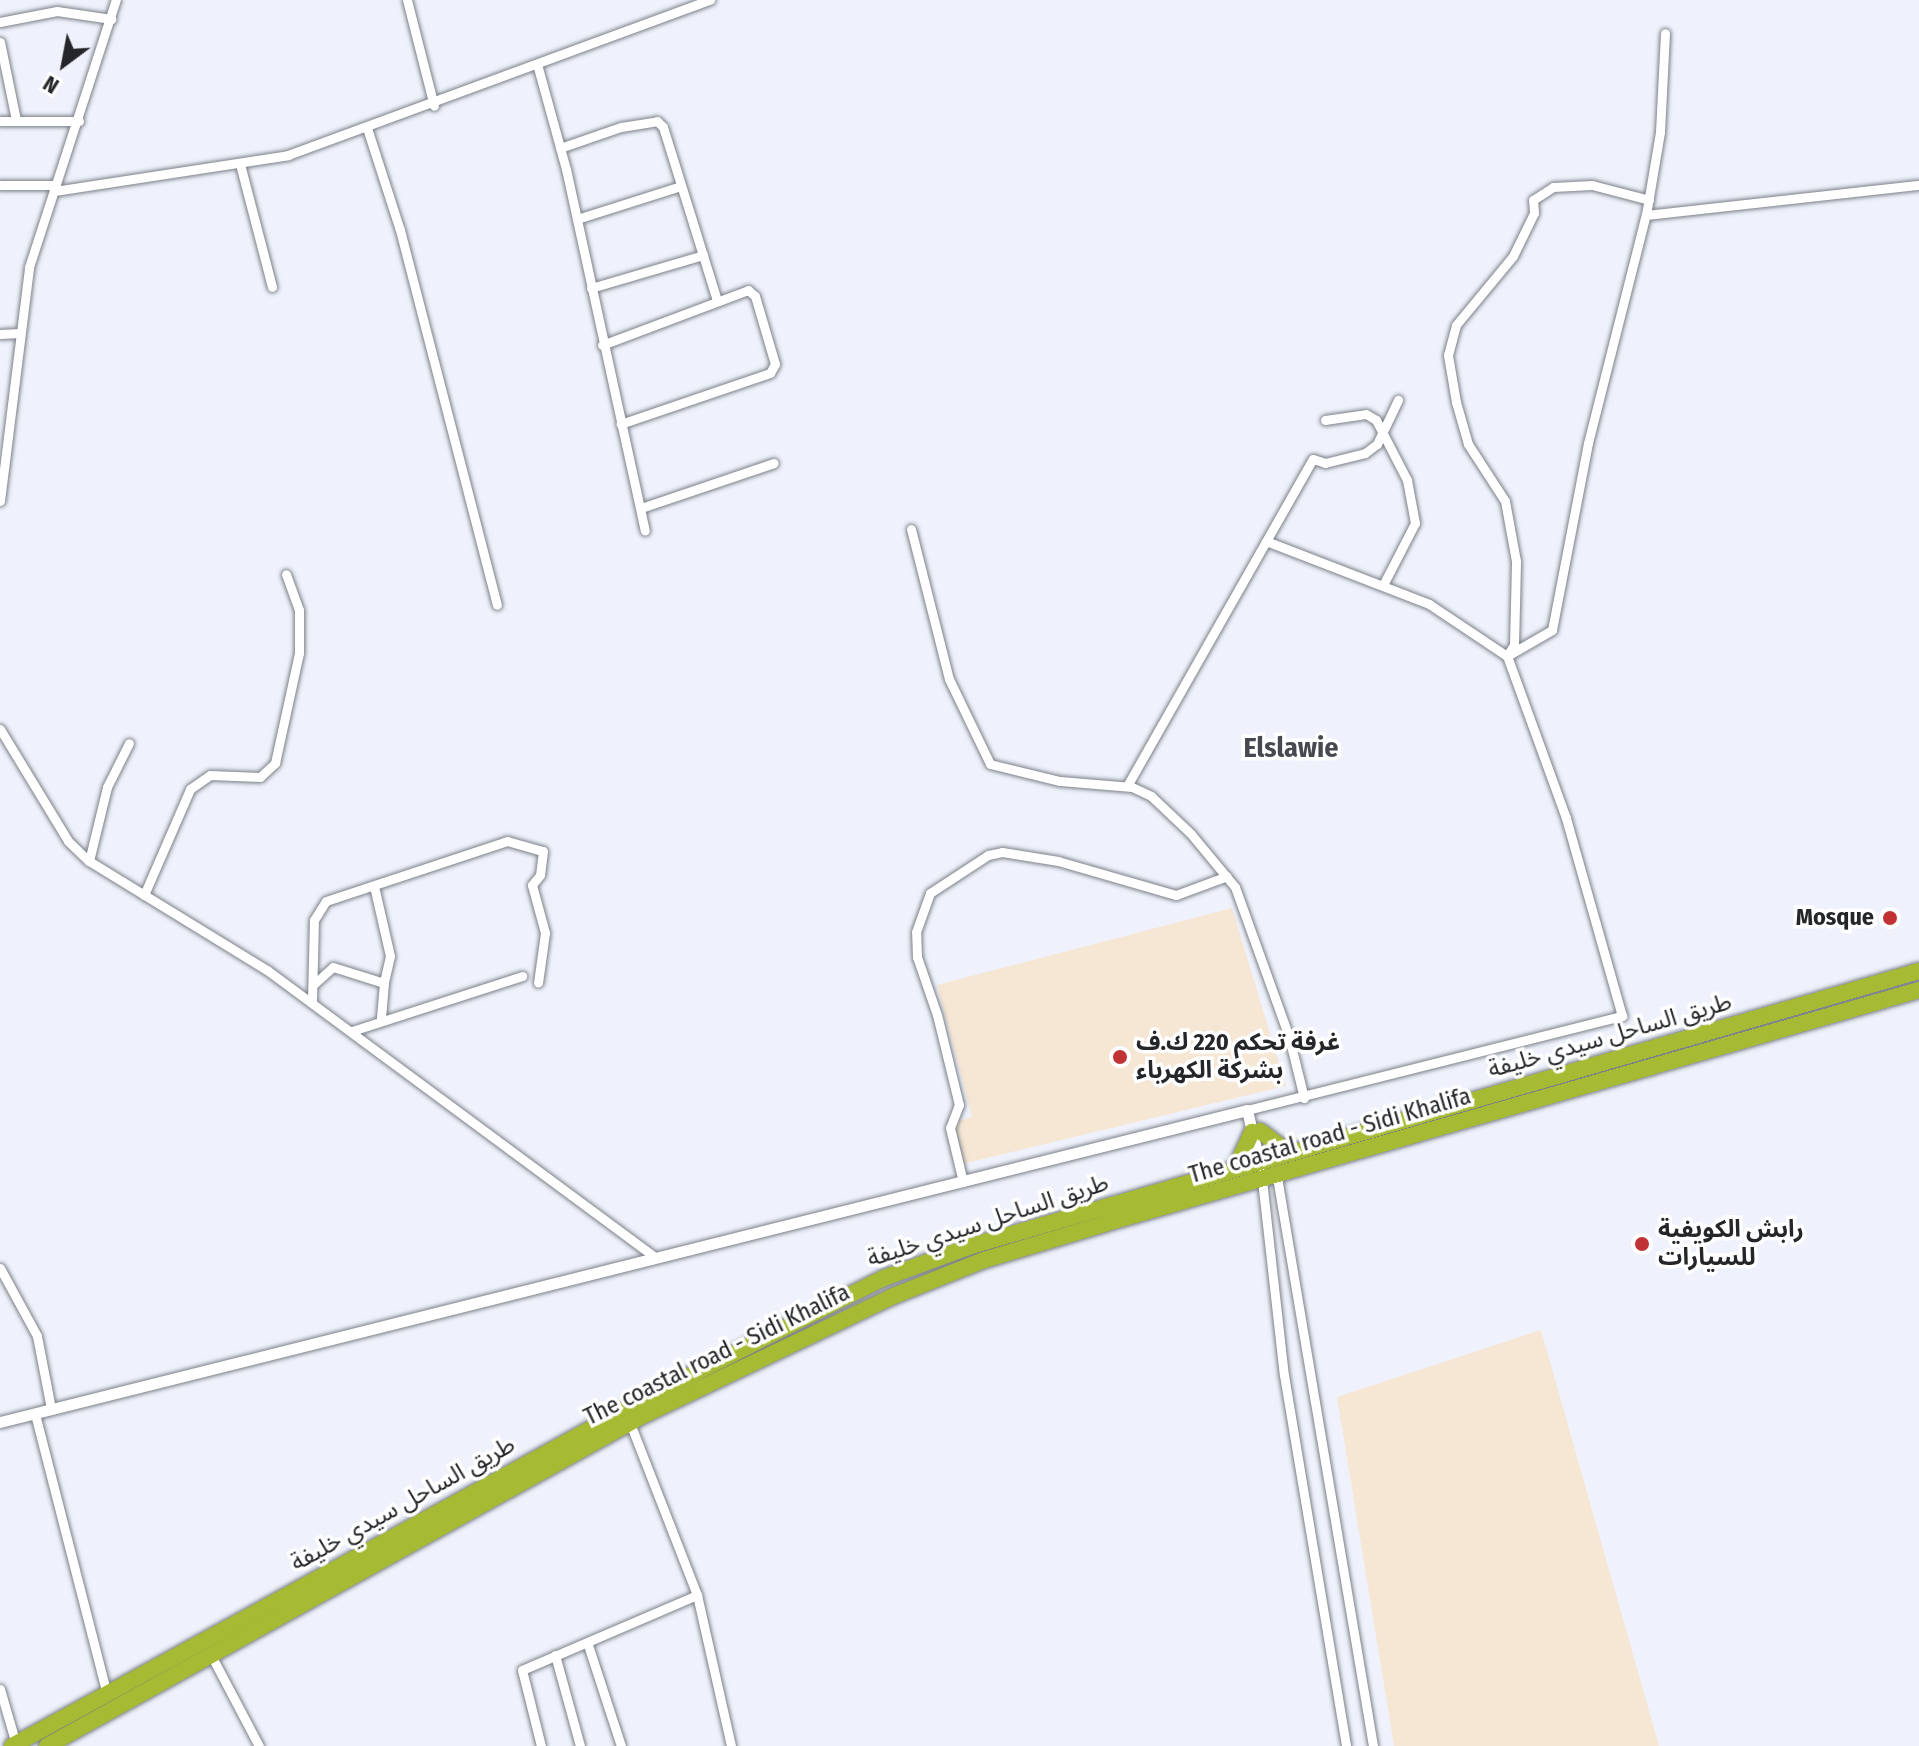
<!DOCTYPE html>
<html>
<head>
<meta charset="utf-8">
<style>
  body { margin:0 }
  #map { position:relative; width:1919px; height:1746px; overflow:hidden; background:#eff2fc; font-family:"Fira Sans Condensed","Noto Sans Arabic",sans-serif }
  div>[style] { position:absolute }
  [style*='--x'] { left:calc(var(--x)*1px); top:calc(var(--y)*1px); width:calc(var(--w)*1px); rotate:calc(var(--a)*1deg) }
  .industrial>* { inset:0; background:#f6e6d4 }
  .roads { filter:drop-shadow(0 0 2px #7c8088) drop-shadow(0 0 2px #7c8088) }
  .minor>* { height:9px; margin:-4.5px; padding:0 4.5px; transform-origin:4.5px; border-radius:4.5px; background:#fff }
  .tertiary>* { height:11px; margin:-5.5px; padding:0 5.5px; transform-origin:5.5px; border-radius:5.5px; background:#fff }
  .trunk>* { height:16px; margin:-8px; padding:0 8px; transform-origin:8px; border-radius:8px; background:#a6ba33 }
  .dots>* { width:22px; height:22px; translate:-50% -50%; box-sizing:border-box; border:4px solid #fff; border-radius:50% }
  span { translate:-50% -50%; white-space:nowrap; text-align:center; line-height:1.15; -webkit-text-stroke:7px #fff; paint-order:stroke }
  .poi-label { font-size:24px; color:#242629; font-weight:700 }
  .right { translate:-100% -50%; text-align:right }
  .left { translate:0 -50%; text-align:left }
  .street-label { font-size:24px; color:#242629 }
  .quarter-label { font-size:28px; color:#474951; font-weight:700 }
  .north { position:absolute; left:24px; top:24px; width:80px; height:80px; -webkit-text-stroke:6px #fff; paint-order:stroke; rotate:212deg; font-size:22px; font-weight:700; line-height:32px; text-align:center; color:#242629 }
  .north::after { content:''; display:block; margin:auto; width:28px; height:36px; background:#242629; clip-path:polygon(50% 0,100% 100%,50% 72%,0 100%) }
</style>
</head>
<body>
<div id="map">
  <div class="industrial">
    <div style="clip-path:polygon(1232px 908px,1286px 1086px,962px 1164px,951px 1123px,972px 1117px,937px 985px)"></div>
    <div style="clip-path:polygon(1541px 1330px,1659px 1746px,1394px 1746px,1337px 1397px)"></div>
  </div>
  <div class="roads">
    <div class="minor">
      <div style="--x:407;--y:0;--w:109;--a:75.7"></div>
      <div style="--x:0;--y:22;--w:58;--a:-10.9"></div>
      <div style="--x:57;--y:11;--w:55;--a:8.4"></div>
      <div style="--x:0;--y:42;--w:80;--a:78.4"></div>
      <div style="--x:537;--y:64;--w:109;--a:74.6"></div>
      <div style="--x:566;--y:169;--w:370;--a:77.7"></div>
      <div style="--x:0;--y:121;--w:79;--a:0"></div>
      <div style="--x:367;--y:128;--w:107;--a:72.1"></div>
      <div style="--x:400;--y:230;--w:387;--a:75.5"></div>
      <div style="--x:560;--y:148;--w:65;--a:-19"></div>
      <div style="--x:621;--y:127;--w:36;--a:-9"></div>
      <div style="--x:657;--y:121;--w:8;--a:45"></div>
      <div style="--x:663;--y:127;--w:181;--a:72.7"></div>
      <div style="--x:240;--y:164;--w:127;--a:75.4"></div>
      <div style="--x:0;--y:185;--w:56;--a:0"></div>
      <div style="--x:54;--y:191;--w:237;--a:-8.7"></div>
      <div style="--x:288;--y:155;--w:450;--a:-20.2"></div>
      <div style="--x:1646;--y:215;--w:275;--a:-6.3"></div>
      <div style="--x:577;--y:219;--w:109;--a:-17.6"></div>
      <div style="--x:591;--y:288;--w:117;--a:-16.4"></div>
      <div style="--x:0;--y:334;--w:20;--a:-3"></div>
      <div style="--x:602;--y:345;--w:156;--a:-20.6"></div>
      <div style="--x:748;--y:290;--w:9;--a:41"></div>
      <div style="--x:755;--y:296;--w:71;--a:73.6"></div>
      <div style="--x:775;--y:364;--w:10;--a:119"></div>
      <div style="--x:770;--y:373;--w:158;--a:161.2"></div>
      <div style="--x:1325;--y:420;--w:41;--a:-8.3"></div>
      <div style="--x:1366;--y:414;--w:12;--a:31"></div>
      <div style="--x:1376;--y:420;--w:68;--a:62.7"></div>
      <div style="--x:1407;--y:480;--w:44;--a:79.5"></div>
      <div style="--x:1415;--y:523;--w:70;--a:117.3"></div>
      <div style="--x:0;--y:501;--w:236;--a:-82.9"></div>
      <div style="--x:29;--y:267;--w:281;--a:-72"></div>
      <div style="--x:641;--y:508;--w:140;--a:-18.7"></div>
      <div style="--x:911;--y:529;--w:155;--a:75.8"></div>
      <div style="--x:949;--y:679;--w:94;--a:64.2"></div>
      <div style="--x:990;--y:764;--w:72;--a:13.7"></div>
      <div style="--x:1060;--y:781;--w:72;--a:4.8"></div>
      <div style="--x:1132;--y:787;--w:21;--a:25"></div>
      <div style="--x:1151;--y:796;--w:55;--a:43.5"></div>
      <div style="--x:1191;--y:834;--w:69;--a:50.3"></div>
      <div style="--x:1235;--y:887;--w:159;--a:70.2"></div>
      <div style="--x:1289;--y:1037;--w:63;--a:76.2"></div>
      <div style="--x:1266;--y:541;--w:175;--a:21.1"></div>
      <div style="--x:1429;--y:604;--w:94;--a:33.7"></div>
      <div style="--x:1507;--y:656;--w:52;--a:-30"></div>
      <div style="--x:1552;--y:630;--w:190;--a:-79.1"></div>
      <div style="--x:1588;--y:443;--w:241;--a:-75.8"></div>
      <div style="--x:1647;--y:209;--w:78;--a:-80.4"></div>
      <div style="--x:1660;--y:132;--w:99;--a:-87.1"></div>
      <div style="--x:1507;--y:656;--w:13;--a:-58"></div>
      <div style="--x:1514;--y:645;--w:84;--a:-88.6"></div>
      <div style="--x:1516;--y:561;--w:61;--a:-100.4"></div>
      <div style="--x:1505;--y:501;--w:68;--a:-123"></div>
      <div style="--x:1468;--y:444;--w:44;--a:-105.9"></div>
      <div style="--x:1456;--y:402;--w:48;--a:-99.7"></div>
      <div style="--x:1448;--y:355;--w:31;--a:-75"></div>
      <div style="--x:1456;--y:325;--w:89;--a:-50.4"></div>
      <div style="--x:1513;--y:256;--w:48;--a:-64"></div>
      <div style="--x:1534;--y:213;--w:13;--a:-94"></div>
      <div style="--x:1533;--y:200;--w:24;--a:-33"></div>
      <div style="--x:1553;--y:187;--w:39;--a:-3"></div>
      <div style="--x:1592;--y:185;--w:59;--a:14.7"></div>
      <div style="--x:0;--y:729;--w:131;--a:58.7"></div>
      <div style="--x:68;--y:841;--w:29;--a:44"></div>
      <div style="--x:89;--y:861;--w:209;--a:31.5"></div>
      <div style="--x:267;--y:970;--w:484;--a:36.5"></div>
      <div style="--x:1127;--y:786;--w:376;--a:-60.4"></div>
      <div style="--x:1313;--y:459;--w:13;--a:18"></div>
      <div style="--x:1325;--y:463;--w:41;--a:-14"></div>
      <div style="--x:1365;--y:453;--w:15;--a:-37"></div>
      <div style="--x:1377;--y:444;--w:49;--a:-64.5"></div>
      <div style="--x:89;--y:861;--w:76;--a:-76.3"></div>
      <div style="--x:107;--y:787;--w:49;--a:-63.4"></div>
      <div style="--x:374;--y:886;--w:72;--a:77.1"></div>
      <div style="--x:390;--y:956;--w:28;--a:103"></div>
      <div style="--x:144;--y:895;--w:116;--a:-66.5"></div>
      <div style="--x:190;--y:789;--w:24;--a:-35"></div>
      <div style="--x:210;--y:775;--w:50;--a:2.3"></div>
      <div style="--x:260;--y:777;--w:21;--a:-43"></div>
      <div style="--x:275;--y:763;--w:113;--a:-77.7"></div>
      <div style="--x:299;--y:653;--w:43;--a:-90"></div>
      <div style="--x:299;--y:610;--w:38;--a:-110"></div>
      <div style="--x:314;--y:984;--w:25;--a:-42"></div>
      <div style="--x:333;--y:967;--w:53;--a:17.4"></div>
      <div style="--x:384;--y:983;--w:38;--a:95"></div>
      <div style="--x:312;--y:1001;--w:81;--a:-88.6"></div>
      <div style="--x:314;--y:920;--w:22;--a:-58"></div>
      <div style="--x:326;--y:901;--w:191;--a:-18.3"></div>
      <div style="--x:507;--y:841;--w:37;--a:16"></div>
      <div style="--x:543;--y:851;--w:24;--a:97"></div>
      <div style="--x:540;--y:875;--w:13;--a:129"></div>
      <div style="--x:532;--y:885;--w:50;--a:74.8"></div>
      <div style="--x:545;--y:933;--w:50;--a:98"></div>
      <div style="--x:352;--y:1031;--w:179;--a:-17.9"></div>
      <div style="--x:1247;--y:1110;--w:387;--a:-14.1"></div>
      <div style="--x:1622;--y:1016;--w:206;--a:-105.8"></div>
      <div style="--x:1566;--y:818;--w:172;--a:-110"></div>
      <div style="--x:1277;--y:1177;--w:577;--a:80.42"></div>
      <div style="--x:1262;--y:1180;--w:196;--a:83.6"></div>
      <div style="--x:1284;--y:1375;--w:376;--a:80.5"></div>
      <div style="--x:963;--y:1182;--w:56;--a:-103.5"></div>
      <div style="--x:950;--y:1128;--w:25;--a:-69"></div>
      <div style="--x:959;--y:1105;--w:93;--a:-103.7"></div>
      <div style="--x:937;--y:1015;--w:61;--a:-109"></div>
      <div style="--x:917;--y:957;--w:25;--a:-92"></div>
      <div style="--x:916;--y:932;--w:41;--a:-70.3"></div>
      <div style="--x:930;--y:893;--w:69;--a:-33.2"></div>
      <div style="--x:988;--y:855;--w:14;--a:-12"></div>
      <div style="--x:1002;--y:852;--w:57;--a:9.1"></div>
      <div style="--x:1058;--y:861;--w:123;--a:16.1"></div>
      <div style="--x:1176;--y:895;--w:54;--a:-20.4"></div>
      <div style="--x:0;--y:1268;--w:77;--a:61.4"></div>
      <div style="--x:37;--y:1336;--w:74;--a:79.1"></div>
      <div style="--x:35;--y:1414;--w:289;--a:75.6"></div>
      <div style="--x:630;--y:1423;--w:185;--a:68.7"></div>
      <div style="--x:697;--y:1595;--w:155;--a:77.3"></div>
      <div style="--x:588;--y:1645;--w:106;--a:71.9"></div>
      <div style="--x:211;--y:1655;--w:103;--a:62.2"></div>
      <div style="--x:555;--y:1655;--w:94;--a:74.6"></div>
      <div style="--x:0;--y:1689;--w:57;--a:73.8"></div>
      <div style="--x:541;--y:1746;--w:78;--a:-104"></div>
      <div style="--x:522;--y:1670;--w:190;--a:-23.2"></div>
    </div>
    <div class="tertiary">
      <div style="--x:0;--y:1422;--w:1285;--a:-14.05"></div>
      <div style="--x:1247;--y:1110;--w:57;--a:76.9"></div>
    </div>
    <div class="trunk">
      <div style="--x:1260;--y:1131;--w:38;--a:37"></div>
      <div style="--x:1235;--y:1169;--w:41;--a:-65.3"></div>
      <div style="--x:12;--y:1746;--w:749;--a:-28.72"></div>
      <div style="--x:669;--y:1386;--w:241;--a:-26.7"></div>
      <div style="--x:884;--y:1278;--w:93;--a:-20.2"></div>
      <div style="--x:971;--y:1246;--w:987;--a:-16.18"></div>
      <div style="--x:47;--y:1746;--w:683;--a:-29.01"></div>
      <div style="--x:644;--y:1415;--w:274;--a:-25.5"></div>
      <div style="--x:891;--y:1297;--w:100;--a:-21.7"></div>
      <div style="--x:984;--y:1260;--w:128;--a:-16.7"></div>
      <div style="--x:1107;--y:1223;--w:845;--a:-16.01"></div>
    </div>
  </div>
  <div class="dots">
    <div style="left:1890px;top:918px;background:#c13235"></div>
    <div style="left:1120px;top:1057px;background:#c13235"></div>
    <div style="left:1642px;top:1244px;background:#c13235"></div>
  </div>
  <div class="poi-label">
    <span class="right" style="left:1874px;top:918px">Mosque</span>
    <span class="left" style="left:1136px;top:1057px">غرفة تحكم 220 ك.ف<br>بشركة الكهرباء</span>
    <span class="left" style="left:1658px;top:1244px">رابش الكويفية<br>للسيارات</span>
  </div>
  <div class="street-label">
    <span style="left:1610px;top:1036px;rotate:-16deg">طريق الساحل سيدي خليفة</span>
    <span style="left:1330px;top:1136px;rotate:-16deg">The coastal road - Sidi Khalifa</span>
    <span style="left:988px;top:1221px;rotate:-18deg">طريق الساحل سيدي خليفة</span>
    <span style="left:717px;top:1355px;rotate:-26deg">The coastal road - Sidi Khalifa</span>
    <span style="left:403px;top:1504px;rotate:-29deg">طريق الساحل سيدي خليفة</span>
  </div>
  <div class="quarter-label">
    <span style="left:1291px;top:748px">Elslawie</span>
  </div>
  <div class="north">N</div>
</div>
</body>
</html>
